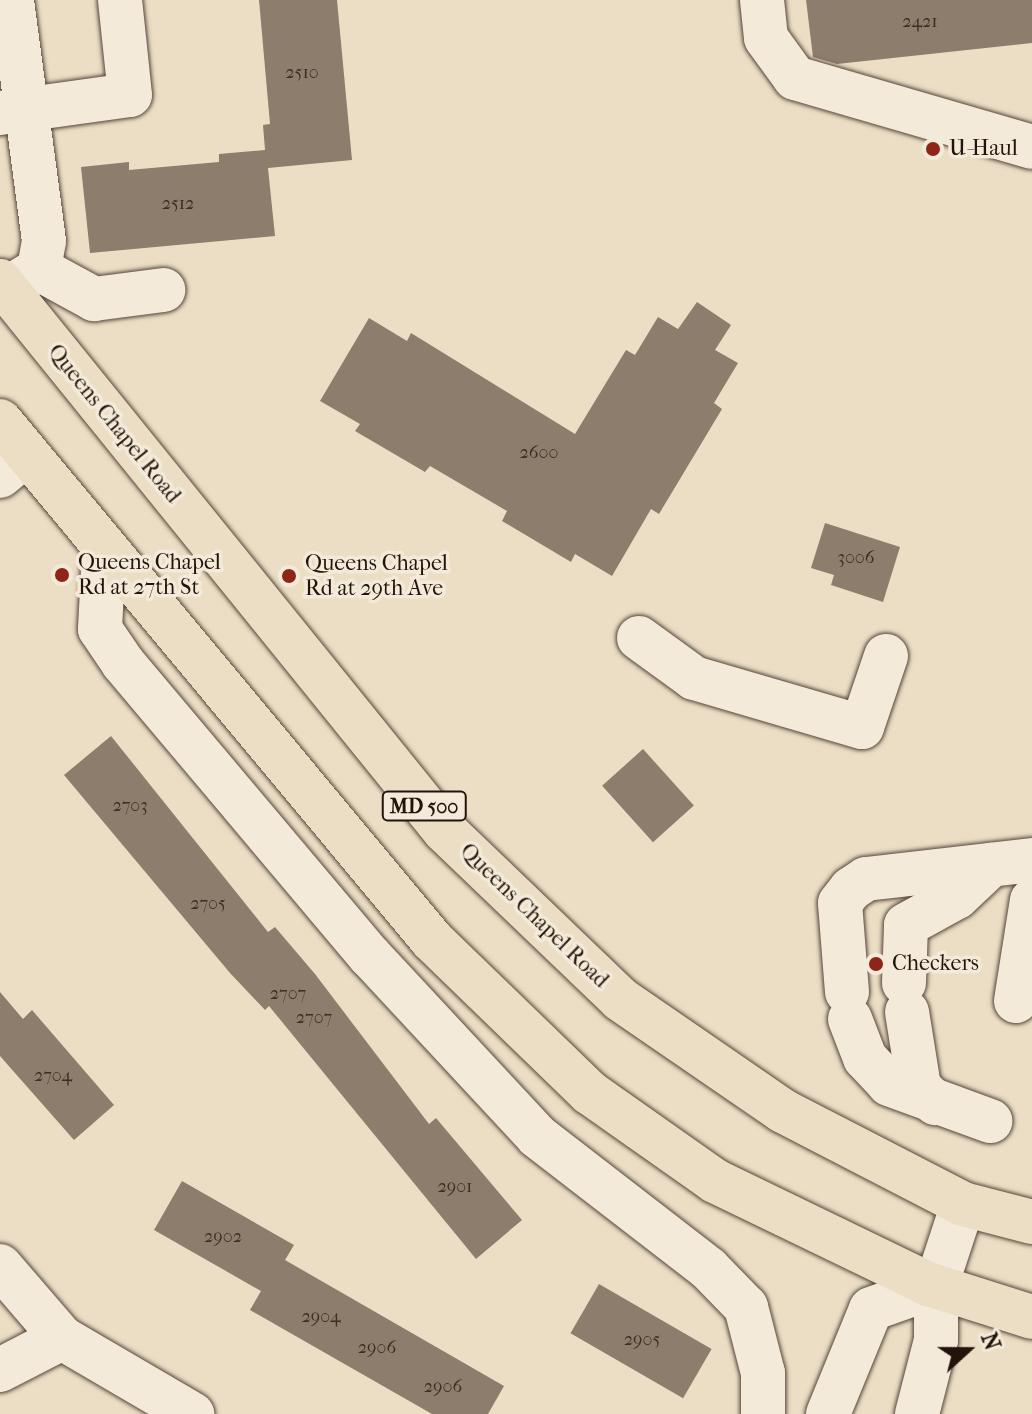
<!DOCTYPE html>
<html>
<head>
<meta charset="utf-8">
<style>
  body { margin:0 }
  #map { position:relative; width:1032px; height:1414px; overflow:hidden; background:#ecdec5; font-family:"IM FELL French Canon",serif }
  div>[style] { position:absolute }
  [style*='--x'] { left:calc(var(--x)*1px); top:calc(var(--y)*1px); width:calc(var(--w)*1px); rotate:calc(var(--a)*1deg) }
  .building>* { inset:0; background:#8c7d6c; transform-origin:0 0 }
  .roads { filter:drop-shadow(0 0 2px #55463a) drop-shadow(0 0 2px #55463a) }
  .minor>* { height:44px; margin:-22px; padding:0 22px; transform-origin:22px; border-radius:22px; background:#f3ead9 }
  .major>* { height:44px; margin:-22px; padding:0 22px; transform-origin:22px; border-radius:22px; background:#ecdec5 }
  .dots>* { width:22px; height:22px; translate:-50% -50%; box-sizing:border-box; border:4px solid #f3ead9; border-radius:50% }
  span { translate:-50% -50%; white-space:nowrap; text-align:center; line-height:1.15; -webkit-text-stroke:7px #f3ead9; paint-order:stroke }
  .number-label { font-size:18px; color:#3d2e23 }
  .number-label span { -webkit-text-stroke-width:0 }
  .shield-label span { padding:2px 6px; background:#f3ead9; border:2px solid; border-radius:6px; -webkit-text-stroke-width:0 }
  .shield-label { font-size:20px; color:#23140b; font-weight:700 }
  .poi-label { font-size:22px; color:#23140b }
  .left { translate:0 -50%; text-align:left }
  .street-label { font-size:22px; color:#23140b }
  .north { position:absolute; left:928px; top:1310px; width:80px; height:80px; -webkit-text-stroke:6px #f3ead9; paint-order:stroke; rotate:69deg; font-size:22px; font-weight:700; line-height:32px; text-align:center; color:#23140b }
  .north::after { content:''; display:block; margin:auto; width:28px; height:36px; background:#23140b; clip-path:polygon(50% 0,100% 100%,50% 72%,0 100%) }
</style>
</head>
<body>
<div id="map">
  <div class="building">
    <div style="clip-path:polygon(259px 0,337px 0,352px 160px,268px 168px,275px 236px,90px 253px,81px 167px,129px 162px,129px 170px,219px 162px,219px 154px,265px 150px,263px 125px,270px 124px)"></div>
    <div style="clip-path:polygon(806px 0,1032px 0,1032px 43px,837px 64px,813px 57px)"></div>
    <div style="clip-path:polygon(697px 302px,731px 325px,715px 350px,738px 363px,714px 403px,722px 409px,659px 514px,651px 509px,612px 576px,575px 554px,571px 562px,502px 521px,507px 511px,430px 466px,425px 472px,355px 431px,360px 424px,320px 401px,369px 318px,407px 341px,411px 333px,575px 434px,626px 350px,635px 355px,658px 317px,678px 329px)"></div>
    <div style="clip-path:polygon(825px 523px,900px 547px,883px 602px,831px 585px,834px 575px,811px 568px)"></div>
    <div style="clip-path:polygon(111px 736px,268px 932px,275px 927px,315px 974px,429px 1124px,436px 1118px,522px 1220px,476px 1259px,269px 1006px,265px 1010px,230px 973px,64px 775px)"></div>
    <div style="left:643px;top:749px;width:76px;height:55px;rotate:48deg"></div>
    <div style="clip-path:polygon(0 992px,23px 1019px,32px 1010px,114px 1105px,74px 1140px,0 1056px)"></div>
    <div style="clip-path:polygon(182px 1181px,294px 1245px,285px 1260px,504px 1386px,488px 1414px,432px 1414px,250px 1310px,261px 1291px,154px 1230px)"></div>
    <div style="left:599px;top:1284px;width:130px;height:57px;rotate:30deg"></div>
  </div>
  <div class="roads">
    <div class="minor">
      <div style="--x:762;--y:0;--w:38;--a:84"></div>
      <div style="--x:766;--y:38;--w:49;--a:54.1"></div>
      <div style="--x:795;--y:78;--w:247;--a:16.2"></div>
      <div style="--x:0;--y:113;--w:131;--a:-7.9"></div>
      <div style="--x:130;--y:95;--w:96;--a:-96"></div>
      <div style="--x:39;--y:269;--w:63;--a:28.6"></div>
      <div style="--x:94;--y:299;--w:70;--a:-7.4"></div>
      <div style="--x:0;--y:293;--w:46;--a:-31.6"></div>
      <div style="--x:39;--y:269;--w:28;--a:-80"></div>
      <div style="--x:44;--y:241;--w:243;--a:-97.6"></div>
      <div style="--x:0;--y:476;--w:33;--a:-40"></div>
      <div style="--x:104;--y:550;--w:79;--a:92.9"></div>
      <div style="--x:100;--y:629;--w:41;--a:55.9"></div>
      <div style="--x:123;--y:663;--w:383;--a:49.9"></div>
      <div style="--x:370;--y:956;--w:246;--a:47.1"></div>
      <div style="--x:537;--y:1136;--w:217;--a:37.7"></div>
      <div style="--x:709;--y:1269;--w:53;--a:45.8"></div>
      <div style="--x:746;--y:1307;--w:68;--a:75.6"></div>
      <div style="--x:763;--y:1373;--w:41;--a:90"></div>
      <div style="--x:639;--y:638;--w:68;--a:36"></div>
      <div style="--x:694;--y:678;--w:175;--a:16.3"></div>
      <div style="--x:862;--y:727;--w:75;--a:-71.3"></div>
      <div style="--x:904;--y:983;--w:58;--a:-88"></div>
      <div style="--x:906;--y:925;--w:58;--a:-28.8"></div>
      <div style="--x:957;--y:897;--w:47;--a:-43.3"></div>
      <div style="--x:847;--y:992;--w:89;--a:-94.5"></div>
      <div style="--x:840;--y:903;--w:18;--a:-52"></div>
      <div style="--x:851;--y:889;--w:18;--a:-34"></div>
      <div style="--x:866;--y:879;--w:167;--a:-6.5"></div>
      <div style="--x:1016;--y:1001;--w:102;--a:-81"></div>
      <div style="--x:907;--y:1012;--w:76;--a:80.9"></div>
      <div style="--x:919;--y:1087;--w:23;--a:45"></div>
      <div style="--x:850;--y:1019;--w:42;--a:69"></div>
      <div style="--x:865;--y:1058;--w:35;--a:47"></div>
      <div style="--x:889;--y:1084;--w:108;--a:20.1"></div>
      <div style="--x:0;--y:1266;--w:95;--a:49.3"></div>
      <div style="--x:62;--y:1338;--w:151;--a:30.3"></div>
      <div style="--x:0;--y:1370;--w:70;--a:-27.3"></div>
      <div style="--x:828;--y:1414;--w:113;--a:-67.7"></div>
      <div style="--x:871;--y:1309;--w:69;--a:-19.5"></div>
      <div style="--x:917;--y:1414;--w:76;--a:-75.6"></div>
      <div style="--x:936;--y:1340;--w:54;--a:-90"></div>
      <div style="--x:936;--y:1286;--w:86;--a:-71.8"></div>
    </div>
    <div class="major">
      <div style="--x:0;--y:281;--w:706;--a:51.04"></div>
      <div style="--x:444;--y:830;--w:244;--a:43.8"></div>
      <div style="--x:620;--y:999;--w:198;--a:34.5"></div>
      <div style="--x:783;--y:1111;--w:203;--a:27.3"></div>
      <div style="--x:963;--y:1204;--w:71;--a:14.6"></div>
      <div style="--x:0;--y:421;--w:675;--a:50.23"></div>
      <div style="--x:432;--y:940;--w:220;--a:44.1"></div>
      <div style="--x:590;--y:1093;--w:153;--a:35.1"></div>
      <div style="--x:715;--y:1181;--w:237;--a:25.8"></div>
      <div style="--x:928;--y:1284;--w:109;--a:17.6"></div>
    </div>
  </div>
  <div class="dots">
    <div style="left:933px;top:149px;background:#8f2418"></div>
    <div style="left:62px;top:575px;background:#8f2418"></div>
    <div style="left:289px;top:576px;background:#8f2418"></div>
    <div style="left:876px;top:964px;background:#8f2418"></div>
  </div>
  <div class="number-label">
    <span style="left:920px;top:22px">2421</span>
    <span style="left:302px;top:73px">2510</span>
    <span style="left:178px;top:204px">2512</span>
    <span style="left:539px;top:453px">2600</span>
    <span style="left:856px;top:558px">3006</span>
    <span style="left:130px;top:806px">2703</span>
    <span style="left:208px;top:904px">2705</span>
    <span style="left:288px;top:994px">2707</span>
    <span style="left:314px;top:1018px">2707</span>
    <span style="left:53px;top:1076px">2704</span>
    <span style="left:455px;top:1187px">2901</span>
    <span style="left:223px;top:1237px">2902</span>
    <span style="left:321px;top:1317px">2904</span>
    <span style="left:642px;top:1340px">2905</span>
    <span style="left:377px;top:1348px">2906</span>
    <span style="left:443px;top:1387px">2906</span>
  </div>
  <div class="shield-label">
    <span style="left:424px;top:806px">MD 500</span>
  </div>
  <div class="poi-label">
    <span class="left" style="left:949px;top:149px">U-Haul</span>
    <span class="left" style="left:78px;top:575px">Queens Chapel<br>Rd at 27th St</span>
    <span class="left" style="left:305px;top:576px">Queens Chapel<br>Rd at 29th Ave</span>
    <span class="left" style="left:892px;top:964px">Checkers</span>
  </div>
  <div class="street-label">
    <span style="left:114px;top:424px;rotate:51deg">Queens Chapel Road</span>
    <span style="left:534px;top:916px;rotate:44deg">Queens Chapel Road</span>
  </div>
  <div class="north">N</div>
</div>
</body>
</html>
